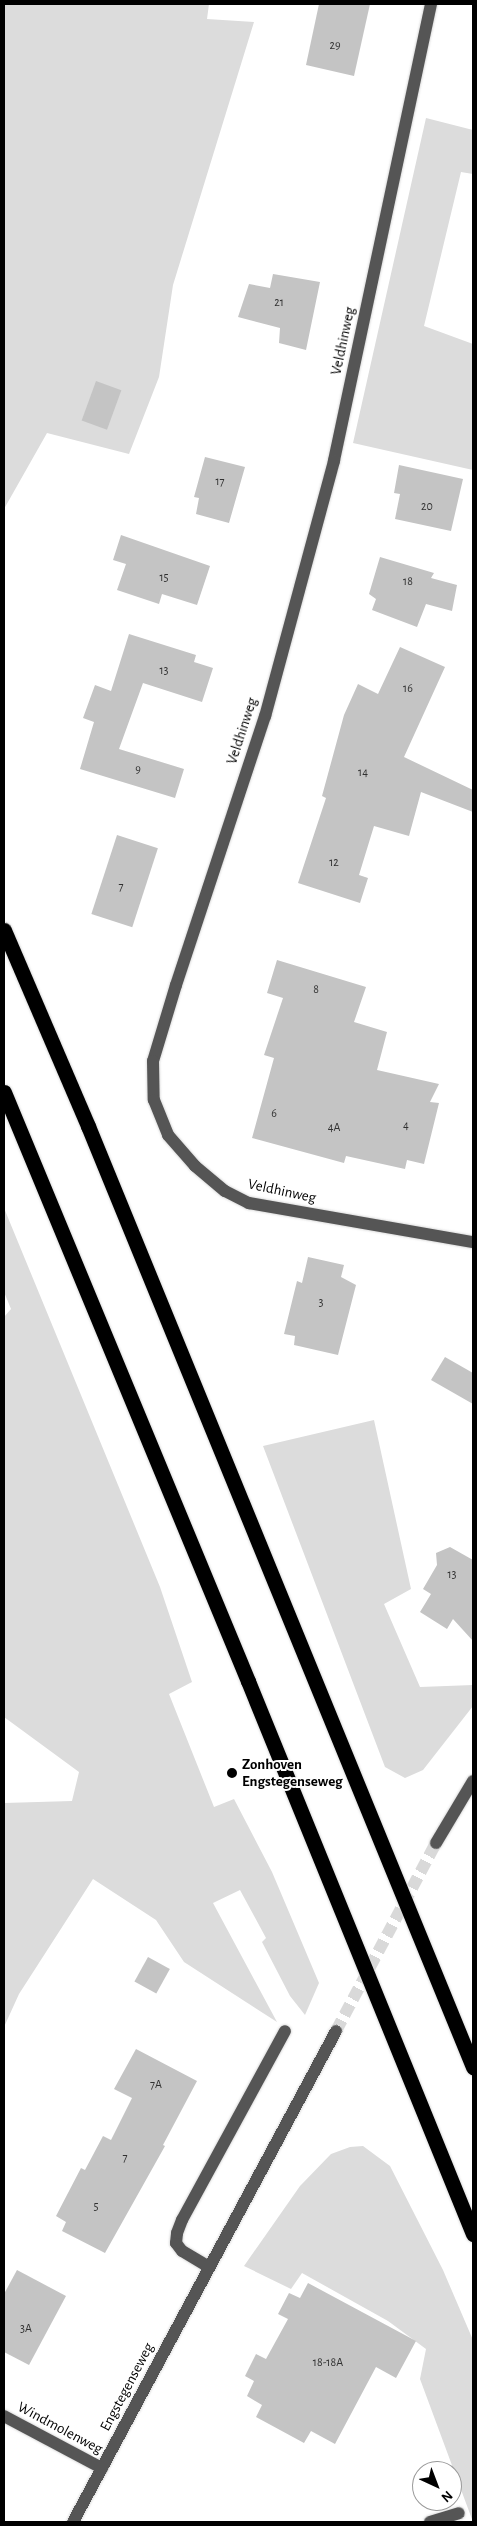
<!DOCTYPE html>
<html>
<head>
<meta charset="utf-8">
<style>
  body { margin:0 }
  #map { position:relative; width:477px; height:2526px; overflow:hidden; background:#fff; font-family:"Alegreya Sans",sans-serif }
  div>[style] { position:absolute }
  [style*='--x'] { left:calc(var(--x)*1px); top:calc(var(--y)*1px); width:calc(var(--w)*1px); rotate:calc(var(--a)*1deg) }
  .green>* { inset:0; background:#dcdcdc }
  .building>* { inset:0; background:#c4c4c4; transform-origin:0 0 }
  .minor-tunnel>* { height:12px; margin-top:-6px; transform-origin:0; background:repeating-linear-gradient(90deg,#d9d9d9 0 12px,transparent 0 18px) }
  .roads { filter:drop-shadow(0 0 1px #dbdbdb) drop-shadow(0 0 1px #dbdbdb) }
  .minor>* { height:12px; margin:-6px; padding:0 6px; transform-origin:6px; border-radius:6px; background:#555 }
  .highway>* { height:15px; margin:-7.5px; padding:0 7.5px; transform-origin:7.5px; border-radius:7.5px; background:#000 }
  .dots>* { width:14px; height:14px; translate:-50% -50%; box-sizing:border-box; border:2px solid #fff; border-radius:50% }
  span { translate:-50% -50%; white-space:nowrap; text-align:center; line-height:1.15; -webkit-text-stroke:4px #fff; paint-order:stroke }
  .number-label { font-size:12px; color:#313131 }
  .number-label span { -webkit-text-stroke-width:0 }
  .street-label { font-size:15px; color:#000 }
  .poi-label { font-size:15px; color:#000; font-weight:700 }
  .left { translate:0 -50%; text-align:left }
  .frame { position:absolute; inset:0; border:5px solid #000; pointer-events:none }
  .north { position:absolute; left:412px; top:2461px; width:50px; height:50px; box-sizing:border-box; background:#fff; border:1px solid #999; border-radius:50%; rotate:137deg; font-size:14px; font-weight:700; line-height:20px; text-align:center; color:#000 }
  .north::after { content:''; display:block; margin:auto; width:18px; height:22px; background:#000; clip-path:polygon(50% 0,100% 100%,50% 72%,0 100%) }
</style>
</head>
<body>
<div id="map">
  <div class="green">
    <div style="clip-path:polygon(4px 4px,209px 4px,207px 19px,254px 22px,173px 285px,159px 377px,129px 454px,47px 433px,4px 509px)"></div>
    <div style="clip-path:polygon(426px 118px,473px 130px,473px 174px,461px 172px,424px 326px,473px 344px,473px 470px,353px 443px)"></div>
    <div style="clip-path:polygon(4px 1208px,160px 1587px,192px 1682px,169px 1694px,214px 1807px,234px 1799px,272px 1872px,319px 1983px,305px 2015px,290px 1996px,262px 1942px,266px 1938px,240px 1890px,213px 1903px,277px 2022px,184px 1962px,156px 1920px,93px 1879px,19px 1994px,4px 2027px,4px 1803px,72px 1801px,79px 1772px,4px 1717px,4px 1317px,11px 1309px,4px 1292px)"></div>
    <div style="clip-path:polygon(374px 1420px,411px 1589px,384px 1604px,420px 1687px,473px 1685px,473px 1706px,423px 1770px,405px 1778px,385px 1767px,263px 1446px)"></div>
    <div style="clip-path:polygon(363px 2146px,390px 2166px,443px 2270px,473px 2340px,473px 2522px,420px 2379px,426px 2349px,388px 2321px,302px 2273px,291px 2289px,244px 2266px,300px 2186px,331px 2154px,350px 2147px)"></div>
  </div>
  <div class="building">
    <div style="clip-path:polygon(319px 4px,370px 4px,354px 76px,306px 65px)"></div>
    <div style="clip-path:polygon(273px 274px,320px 282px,306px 350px,279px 343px,280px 328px,238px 317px,249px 284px,270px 288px)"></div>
    <div style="left:96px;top:381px;width:27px;height:42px;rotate:20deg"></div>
    <div style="clip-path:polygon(205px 457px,245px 467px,229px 523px,196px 514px,199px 498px,194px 497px)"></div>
    <div style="clip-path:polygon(399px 465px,463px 479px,451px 531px,395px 519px,400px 494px,394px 493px)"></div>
    <div style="clip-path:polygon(121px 535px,210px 566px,197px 605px,162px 594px,159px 604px,117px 590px,126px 564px,113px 560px)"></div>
    <div style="clip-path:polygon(380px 557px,434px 573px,431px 578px,457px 585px,452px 611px,426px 604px,417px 627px,372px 610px,376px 599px,369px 594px)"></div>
    <div style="clip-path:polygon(129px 634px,196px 655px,194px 662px,213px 668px,202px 702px,143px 683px,119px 749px,184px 769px,175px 798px,80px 769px,94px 722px,83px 718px,95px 685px,111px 691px)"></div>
    <div style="clip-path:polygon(400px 647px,445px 667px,404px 757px,473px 790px,473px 812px,421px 792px,409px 836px,374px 826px,359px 875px,368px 878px,360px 903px,298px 883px,326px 798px,322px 796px,344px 715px,358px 684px,378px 694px)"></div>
    <div style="left:117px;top:835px;width:43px;height:83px;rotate:18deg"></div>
    <div style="clip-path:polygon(277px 960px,366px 987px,354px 1022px,387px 1032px,377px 1070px,439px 1084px,430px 1102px,439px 1103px,424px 1164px,407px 1160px,405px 1169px,346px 1156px,344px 1163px,252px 1138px,274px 1058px,264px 1055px,283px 998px,267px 993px)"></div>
    <div style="clip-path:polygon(308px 1257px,344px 1265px,341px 1277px,356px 1285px,338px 1355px,294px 1345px,295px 1336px,284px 1334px,297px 1281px,302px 1283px)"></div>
    <div style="clip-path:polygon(445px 1357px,473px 1373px,473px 1404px,431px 1380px)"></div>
    <div style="clip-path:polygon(450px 1547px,473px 1560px,473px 1641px,453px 1619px,447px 1629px,420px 1612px,431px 1594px,423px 1589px,437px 1565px,436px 1553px)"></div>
    <div style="left:148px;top:1957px;width:25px;height:28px;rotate:29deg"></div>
    <div style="clip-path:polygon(136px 2049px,197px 2081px,163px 2145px,165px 2146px,105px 2253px,62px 2231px,66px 2222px,56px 2216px,81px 2168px,85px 2170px,103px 2136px,111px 2140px,132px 2098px,114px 2089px)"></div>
    <div style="clip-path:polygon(17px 2270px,66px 2296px,29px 2365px,4px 2352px,4px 2294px)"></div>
    <div style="clip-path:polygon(308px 2283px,416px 2341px,396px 2378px,376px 2367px,335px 2444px,311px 2431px,304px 2443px,256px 2417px,262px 2405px,247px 2396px,254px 2381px,245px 2376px,256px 2354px,266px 2359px,288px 2319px,278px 2314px,289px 2293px,300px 2298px)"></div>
  </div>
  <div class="minor-tunnel">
    <div style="--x:336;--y:2031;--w:213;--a:-62"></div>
  </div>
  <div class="roads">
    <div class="minor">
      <div style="--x:431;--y:4;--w:467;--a:102"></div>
      <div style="--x:334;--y:461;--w:264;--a:105.1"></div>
      <div style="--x:265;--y:716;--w:283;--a:108.3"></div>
      <div style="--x:176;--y:985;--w:79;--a:106.8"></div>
      <div style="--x:153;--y:1061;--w:39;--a:89"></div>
      <div style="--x:154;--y:1100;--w:38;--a:68"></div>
      <div style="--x:168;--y:1135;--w:41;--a:48.9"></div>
      <div style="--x:195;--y:1166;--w:39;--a:40"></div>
      <div style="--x:225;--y:1191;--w:27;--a:27"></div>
      <div style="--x:249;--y:1203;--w:227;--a:9.9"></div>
      <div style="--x:436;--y:1843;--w:72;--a:-59.2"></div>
      <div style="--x:209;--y:2267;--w:31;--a:-149"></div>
      <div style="--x:182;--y:2251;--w:10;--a:-127"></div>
      <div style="--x:176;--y:2243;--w:10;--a:-84"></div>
      <div style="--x:177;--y:2233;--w:14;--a:-69"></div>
      <div style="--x:182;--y:2220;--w:215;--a:-61.4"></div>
      <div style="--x:4;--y:2416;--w:111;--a:28"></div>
      <div style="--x:73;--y:2522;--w:557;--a:-61.82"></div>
      <div style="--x:430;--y:2522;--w:30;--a:-17"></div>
    </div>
    <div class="highway">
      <div style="--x:4;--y:930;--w:213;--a:66.8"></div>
      <div style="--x:88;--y:1126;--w:1017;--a:67.75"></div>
      <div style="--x:4;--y:1092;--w:638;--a:67.5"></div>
      <div style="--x:248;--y:1681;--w:597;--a:67.86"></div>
    </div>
  </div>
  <div class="dots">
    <div style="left:232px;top:1773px;background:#000"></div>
  </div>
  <div class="number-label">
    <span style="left:335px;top:46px">29</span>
    <span style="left:279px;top:303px">21</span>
    <span style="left:220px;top:482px">17</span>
    <span style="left:427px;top:507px">20</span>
    <span style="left:164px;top:578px">15</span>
    <span style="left:408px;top:582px">18</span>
    <span style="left:164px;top:671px">13</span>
    <span style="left:408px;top:689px">16</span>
    <span style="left:138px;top:770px">9</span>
    <span style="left:363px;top:773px">14</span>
    <span style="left:334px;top:863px">12</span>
    <span style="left:121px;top:887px">7</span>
    <span style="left:316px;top:990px">8</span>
    <span style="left:274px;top:1114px">6</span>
    <span style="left:406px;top:1126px">4</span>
    <span style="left:334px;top:1128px">4A</span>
    <span style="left:321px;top:1303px">3</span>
    <span style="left:452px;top:1575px">13</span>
    <span style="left:156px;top:2085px">7A</span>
    <span style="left:125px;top:2158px">7</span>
    <span style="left:96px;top:2207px">5</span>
    <span style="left:26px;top:2329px">3A</span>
    <span style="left:328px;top:2363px">18-18A</span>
  </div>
  <div class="street-label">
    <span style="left:343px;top:341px;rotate:-78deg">Veldhinweg</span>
    <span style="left:242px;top:731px;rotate:-72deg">Veldhinweg</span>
    <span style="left:282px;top:1191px;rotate:12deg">Veldhinweg</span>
    <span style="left:127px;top:2387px;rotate:-62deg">Engstegenseweg</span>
    <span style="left:60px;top:2428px;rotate:28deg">Windmolenweg</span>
  </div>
  <div class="poi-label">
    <span class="left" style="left:242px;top:1773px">Zonhoven<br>Engstegenseweg</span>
  </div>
  <div class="frame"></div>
  <div class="north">N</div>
</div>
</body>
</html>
